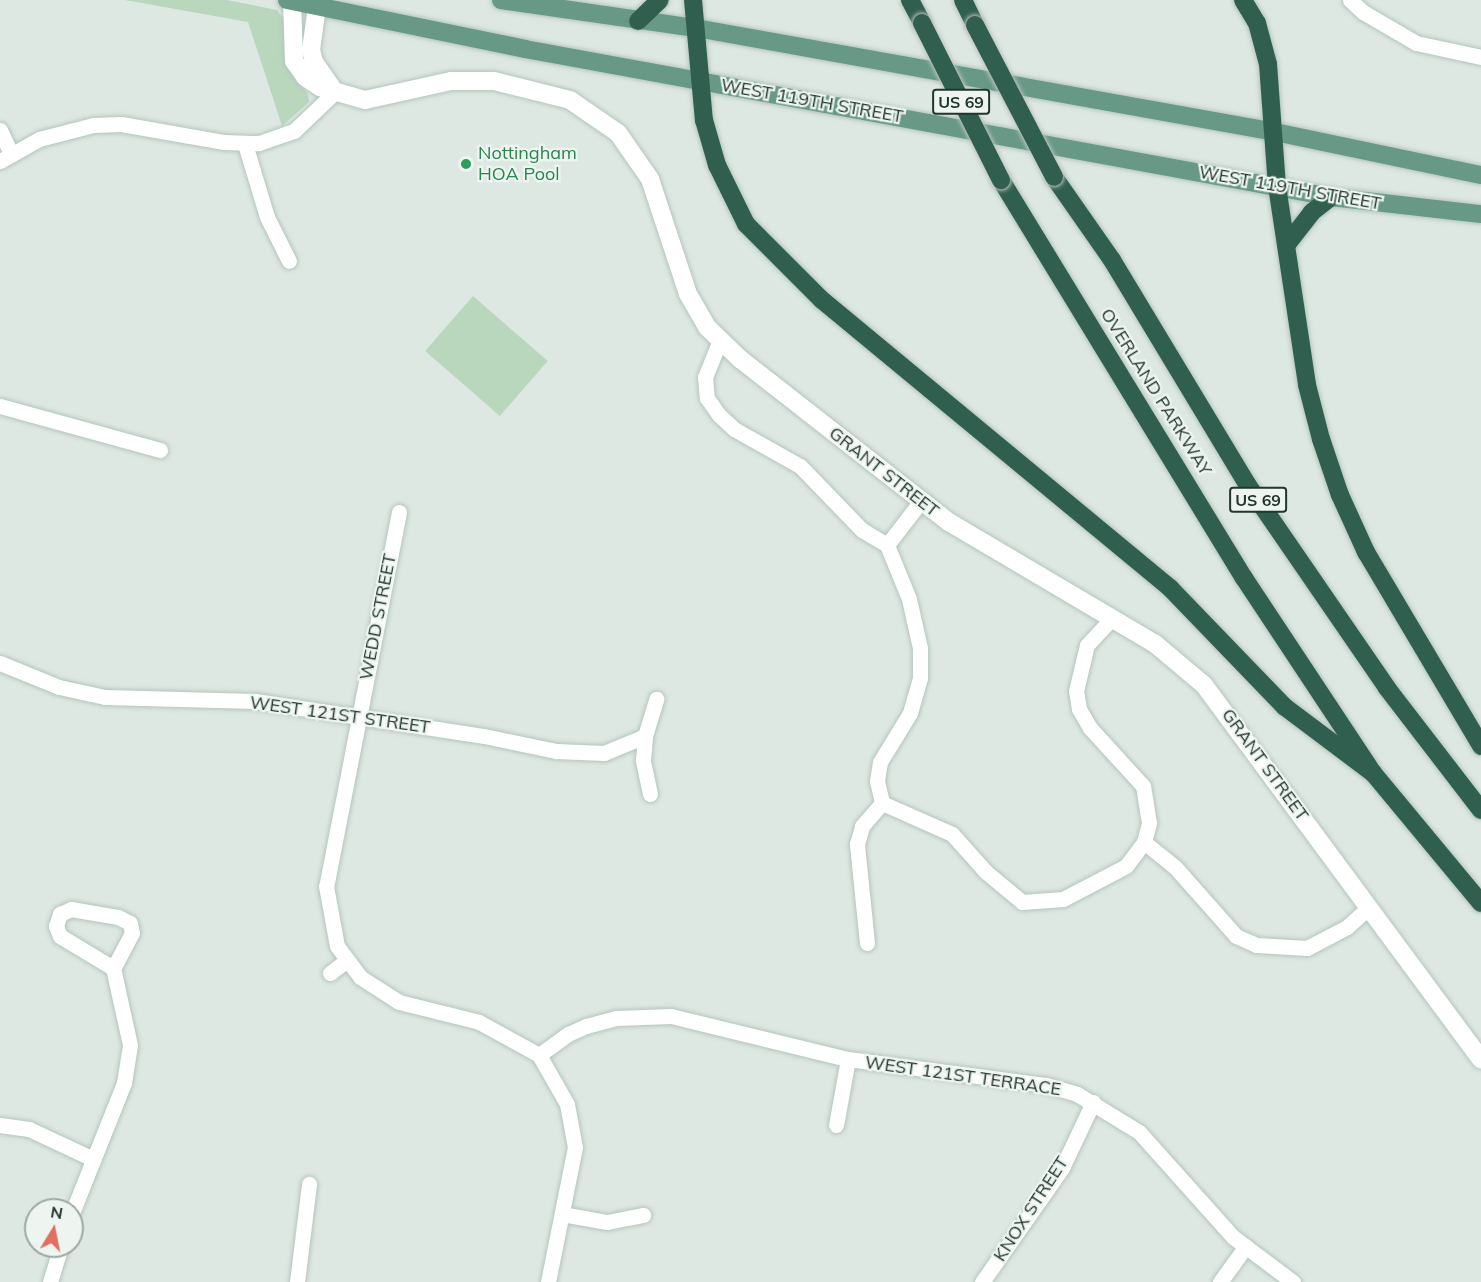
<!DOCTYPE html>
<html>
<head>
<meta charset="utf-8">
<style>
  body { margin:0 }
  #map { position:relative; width:1481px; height:1282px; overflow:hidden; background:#dee8e2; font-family:Mulish,sans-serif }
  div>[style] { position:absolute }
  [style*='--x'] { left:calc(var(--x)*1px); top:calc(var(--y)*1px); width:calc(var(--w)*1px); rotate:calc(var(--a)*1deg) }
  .green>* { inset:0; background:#b9d7bd; transform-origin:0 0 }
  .roads { filter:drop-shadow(0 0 2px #b3c6bd) drop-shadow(0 0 2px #b3c6bd) }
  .street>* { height:15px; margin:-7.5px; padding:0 7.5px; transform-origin:7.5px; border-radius:7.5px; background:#fff }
  .secondary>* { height:18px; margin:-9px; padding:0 9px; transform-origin:9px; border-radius:9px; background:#fff }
  .primary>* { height:18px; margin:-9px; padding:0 9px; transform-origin:9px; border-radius:9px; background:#679986 }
  .highway>* { height:18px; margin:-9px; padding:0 9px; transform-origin:9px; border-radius:9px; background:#315f4f }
  .bridges { filter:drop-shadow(0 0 2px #bcc3c0) drop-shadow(0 0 2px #bcc3c0) }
  .highway-bridge>* { height:18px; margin:-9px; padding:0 9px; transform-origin:9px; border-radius:9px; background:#315f4f }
  .dots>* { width:16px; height:16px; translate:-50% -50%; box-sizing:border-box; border:3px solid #eef5f1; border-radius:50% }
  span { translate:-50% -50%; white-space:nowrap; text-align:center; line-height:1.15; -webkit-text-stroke:4.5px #eef5f1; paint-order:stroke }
  .shield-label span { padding:2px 4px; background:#eef5f1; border:2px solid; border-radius:4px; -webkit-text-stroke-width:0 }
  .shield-label { font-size:16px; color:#21362e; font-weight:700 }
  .street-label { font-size:18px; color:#21362e }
  .leisure-label { font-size:18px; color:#27864d }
  .left { translate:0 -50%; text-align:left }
  .north { position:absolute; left:24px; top:1198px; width:60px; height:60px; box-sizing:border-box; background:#eef5f1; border:2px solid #9ca9a3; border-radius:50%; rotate:10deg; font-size:16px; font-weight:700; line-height:24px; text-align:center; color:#21362e }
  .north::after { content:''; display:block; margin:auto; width:21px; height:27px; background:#e27062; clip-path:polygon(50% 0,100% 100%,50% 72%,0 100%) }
</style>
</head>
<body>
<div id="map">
  <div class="green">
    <div style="clip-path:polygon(125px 0,227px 0,277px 10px,285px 21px,284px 53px,289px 69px,308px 94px,309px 102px,282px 126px,248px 22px)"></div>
    <div style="left:473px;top:296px;width:99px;height:73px;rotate:41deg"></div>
  </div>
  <div class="roads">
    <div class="street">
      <div style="--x:1350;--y:0;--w:18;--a:43"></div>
      <div style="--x:1363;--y:12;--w:61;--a:30.3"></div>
      <div style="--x:1416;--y:43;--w:66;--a:12.2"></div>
      <div style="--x:0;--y:130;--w:26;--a:65"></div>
      <div style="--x:245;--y:144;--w:76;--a:73.2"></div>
      <div style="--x:267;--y:217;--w:49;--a:63.4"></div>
      <div style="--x:0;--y:161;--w:45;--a:-29.4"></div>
      <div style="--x:39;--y:139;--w:56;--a:-14.5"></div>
      <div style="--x:93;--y:125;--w:28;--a:-2"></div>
      <div style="--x:121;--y:124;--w:105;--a:9.9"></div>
      <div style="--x:224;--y:142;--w:35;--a:2"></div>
      <div style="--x:259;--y:143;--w:37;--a:-19"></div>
      <div style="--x:294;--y:131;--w:57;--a:-43.6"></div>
      <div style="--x:720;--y:340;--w:40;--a:112"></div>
      <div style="--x:705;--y:377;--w:21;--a:85"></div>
      <div style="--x:707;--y:398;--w:21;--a:55"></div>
      <div style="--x:719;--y:415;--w:21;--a:43"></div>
      <div style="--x:734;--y:429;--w:76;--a:29.3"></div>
      <div style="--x:800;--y:466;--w:89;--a:45.9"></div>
      <div style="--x:862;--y:530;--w:29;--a:31"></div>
      <div style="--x:887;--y:545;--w:58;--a:67.8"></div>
      <div style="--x:909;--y:599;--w:50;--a:77.3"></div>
      <div style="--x:920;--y:648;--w:30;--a:90"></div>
      <div style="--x:920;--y:678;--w:36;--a:106"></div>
      <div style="--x:910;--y:713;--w:57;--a:121.5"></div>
      <div style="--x:880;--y:762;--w:19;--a:99"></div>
      <div style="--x:877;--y:781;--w:23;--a:77"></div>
      <div style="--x:0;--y:406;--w:166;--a:15.4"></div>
      <div style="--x:399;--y:512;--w:381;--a:101"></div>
      <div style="--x:326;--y:886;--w:61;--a:79.6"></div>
      <div style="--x:337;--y:946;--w:39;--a:53"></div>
      <div style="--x:360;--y:977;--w:46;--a:32.7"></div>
      <div style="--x:399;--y:1002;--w:82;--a:14"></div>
      <div style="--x:479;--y:1022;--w:68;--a:28.8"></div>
      <div style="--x:539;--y:1055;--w:36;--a:-36"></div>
      <div style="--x:568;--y:1034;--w:20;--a:-24"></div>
      <div style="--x:586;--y:1026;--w:31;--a:-15"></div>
      <div style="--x:616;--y:1018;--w:55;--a:-2.1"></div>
      <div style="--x:671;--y:1016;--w:182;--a:13.7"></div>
      <div style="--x:848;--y:1059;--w:200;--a:7.5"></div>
      <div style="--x:1046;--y:1085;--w:32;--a:16"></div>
      <div style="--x:1077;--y:1094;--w:73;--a:31.5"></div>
      <div style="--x:1139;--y:1132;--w:141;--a:48.2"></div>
      <div style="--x:1233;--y:1237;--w:75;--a:36.9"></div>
      <div style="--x:887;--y:545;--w:56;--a:-52.3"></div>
      <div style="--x:0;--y:663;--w:64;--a:22.1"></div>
      <div style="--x:59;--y:687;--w:47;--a:12.3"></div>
      <div style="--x:105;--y:697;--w:150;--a:1.5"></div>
      <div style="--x:255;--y:701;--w:232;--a:8.7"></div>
      <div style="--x:484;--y:736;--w:74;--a:11.8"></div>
      <div style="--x:556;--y:751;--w:48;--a:2.4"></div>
      <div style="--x:604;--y:753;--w:44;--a:-22.5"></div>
      <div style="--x:650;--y:794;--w:35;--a:-102"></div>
      <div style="--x:643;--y:760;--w:24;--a:-85"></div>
      <div style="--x:645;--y:736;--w:39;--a:-73"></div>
      <div style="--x:882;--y:803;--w:77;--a:23.9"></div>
      <div style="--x:952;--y:834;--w:51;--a:48.2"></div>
      <div style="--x:986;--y:872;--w:47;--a:39.8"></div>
      <div style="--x:1022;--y:902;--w:41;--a:-4.2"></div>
      <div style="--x:1063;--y:899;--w:71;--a:-27.6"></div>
      <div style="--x:1126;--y:866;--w:30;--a:-53"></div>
      <div style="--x:1144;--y:842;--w:20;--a:-75"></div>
      <div style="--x:1149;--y:823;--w:37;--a:-99"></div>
      <div style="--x:1143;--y:786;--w:79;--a:-132.4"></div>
      <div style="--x:1090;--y:728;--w:22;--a:-120"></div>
      <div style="--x:1079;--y:709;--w:18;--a:-99"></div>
      <div style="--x:1076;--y:691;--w:47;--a:-76.6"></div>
      <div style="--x:1087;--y:645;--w:34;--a:-47"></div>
      <div style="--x:1144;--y:842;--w:40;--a:39"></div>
      <div style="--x:1175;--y:867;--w:92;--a:48.5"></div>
      <div style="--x:1236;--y:936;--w:22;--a:24"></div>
      <div style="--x:1256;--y:945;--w:51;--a:3.4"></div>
      <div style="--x:1307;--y:948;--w:45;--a:-27.7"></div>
      <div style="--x:1347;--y:927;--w:30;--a:-42"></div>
      <div style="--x:867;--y:943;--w:100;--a:-95.8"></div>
      <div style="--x:857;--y:844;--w:19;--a:-74"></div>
      <div style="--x:862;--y:826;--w:30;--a:-49"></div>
      <div style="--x:330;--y:973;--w:21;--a:-37"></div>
      <div style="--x:539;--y:1055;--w:56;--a:60.3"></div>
      <div style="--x:567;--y:1104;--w:44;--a:79.5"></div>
      <div style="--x:575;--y:1147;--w:138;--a:101.3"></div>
      <div style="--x:0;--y:1125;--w:29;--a:8"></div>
      <div style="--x:29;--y:1129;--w:71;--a:25.1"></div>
      <div style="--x:836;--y:1125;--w:67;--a:-79.7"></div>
      <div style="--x:72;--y:1213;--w:140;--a:-68.2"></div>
      <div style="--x:124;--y:1083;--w:38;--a:-81"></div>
      <div style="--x:130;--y:1045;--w:79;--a:-102.4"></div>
      <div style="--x:113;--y:968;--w:62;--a:-148.9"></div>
      <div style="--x:60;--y:936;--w:11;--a:-112"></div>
      <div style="--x:56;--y:926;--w:13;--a:-72"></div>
      <div style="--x:60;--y:914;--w:12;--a:-24"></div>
      <div style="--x:71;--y:909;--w:48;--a:9.7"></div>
      <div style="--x:118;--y:917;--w:13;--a:27"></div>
      <div style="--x:130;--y:923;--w:10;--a:79"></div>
      <div style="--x:132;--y:933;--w:40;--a:118"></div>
      <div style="--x:562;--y:1214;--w:46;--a:10.1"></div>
      <div style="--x:607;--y:1222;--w:37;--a:-11"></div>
      <div style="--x:50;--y:1282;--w:38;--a:-73"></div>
      <div style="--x:297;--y:1282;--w:99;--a:-83"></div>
      <div style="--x:982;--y:1282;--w:139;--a:-54.9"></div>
      <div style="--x:1062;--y:1168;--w:73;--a:-64.8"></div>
      <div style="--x:1220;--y:1282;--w:44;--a:-54.2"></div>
    </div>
    <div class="secondary">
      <div style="--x:292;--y:0;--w:61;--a:88.1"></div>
      <div style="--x:294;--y:61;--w:19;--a:55"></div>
      <div style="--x:305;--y:77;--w:18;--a:34"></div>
      <div style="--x:320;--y:87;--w:47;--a:16.1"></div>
      <div style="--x:365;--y:100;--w:88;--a:-12.5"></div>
      <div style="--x:451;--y:81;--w:43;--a:0"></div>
      <div style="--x:494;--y:81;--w:78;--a:14"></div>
      <div style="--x:570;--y:100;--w:58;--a:34.5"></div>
      <div style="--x:618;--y:133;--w:56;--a:55.2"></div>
      <div style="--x:650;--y:179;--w:121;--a:71.7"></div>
      <div style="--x:688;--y:294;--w:39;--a:60"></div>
      <div style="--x:708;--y:328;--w:45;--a:44.1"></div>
      <div style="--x:740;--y:359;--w:265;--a:38"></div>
      <div style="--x:949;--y:522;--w:238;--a:30.6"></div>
      <div style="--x:1154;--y:643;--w:65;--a:40"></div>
      <div style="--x:1204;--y:685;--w:466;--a:53.5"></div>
      <div style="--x:318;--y:0;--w:50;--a:98"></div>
      <div style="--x:311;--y:50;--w:12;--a:76"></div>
      <div style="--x:314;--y:62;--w:37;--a:55"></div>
    </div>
    <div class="primary">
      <div style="--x:287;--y:0;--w:243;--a:11.6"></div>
      <div style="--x:525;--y:49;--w:819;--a:10.4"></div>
      <div style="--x:1331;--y:197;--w:151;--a:6.5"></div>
      <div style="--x:501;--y:0;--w:197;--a:8.2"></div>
      <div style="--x:696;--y:28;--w:588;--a:10.18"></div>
      <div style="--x:1275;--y:132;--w:210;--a:11.8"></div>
    </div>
    <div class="highway">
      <div style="--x:693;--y:0;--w:121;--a:84.8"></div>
      <div style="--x:704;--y:120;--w:47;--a:73.9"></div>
      <div style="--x:717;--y:165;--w:66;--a:63.8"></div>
      <div style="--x:746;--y:224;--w:107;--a:45"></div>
      <div style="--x:822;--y:300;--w:452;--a:39.6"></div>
      <div style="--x:1170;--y:588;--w:165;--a:46"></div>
      <div style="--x:1285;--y:707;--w:110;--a:36.9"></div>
      <div style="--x:910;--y:0;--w:26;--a:62"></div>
      <div style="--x:963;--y:0;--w:28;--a:64"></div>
      <div style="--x:1243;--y:0;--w:27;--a:59"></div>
      <div style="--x:1257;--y:23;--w:42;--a:75"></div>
      <div style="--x:1268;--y:64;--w:122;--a:85.8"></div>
      <div style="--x:1277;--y:186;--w:201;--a:81.4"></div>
      <div style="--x:1307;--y:385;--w:56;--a:75.5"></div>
      <div style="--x:1321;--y:439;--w:59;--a:71.3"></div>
      <div style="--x:1340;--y:495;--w:63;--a:65.5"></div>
      <div style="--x:1366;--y:552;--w:226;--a:59.3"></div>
      <div style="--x:638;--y:21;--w:30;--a:-44"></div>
      <div style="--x:1054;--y:177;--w:101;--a:55.1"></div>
      <div style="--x:1112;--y:260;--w:262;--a:58.9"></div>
      <div style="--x:1247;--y:484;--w:247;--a:55.5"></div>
      <div style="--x:1387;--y:688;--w:154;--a:52.4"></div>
      <div style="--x:1001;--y:180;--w:466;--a:58.6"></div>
      <div style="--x:1244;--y:578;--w:234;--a:56.5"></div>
      <div style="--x:1373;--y:773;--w:169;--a:50.3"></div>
      <div style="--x:1288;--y:243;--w:39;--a:-52"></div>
      <div style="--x:1312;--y:212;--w:24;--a:-38"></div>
    </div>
  </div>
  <div class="bridges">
    <div class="highway-bridge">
      <div style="--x:922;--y:23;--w:176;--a:63.3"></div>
      <div style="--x:975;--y:25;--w:171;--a:62.5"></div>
    </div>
  </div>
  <div class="dots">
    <div style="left:466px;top:164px;background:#2e9e5b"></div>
  </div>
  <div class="shield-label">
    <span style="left:961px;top:102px">US 69</span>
    <span style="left:1258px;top:500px">US 69</span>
  </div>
  <div class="street-label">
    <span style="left:812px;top:101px;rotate:10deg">WEST 119TH STREET</span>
    <span style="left:1290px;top:188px;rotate:10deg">WEST 119TH STREET</span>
    <span style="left:1156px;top:392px;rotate:58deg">OVERLAND PARKWAY</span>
    <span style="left:884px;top:472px;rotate:38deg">GRANT STREET</span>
    <span style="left:378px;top:617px;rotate:-79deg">WEDD STREET</span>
    <span style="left:340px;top:715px;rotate:8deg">WEST 121ST STREET</span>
    <span style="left:1265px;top:765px;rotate:54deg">GRANT STREET</span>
    <span style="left:963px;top:1076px;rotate:8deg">WEST 121ST TERRACE</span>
    <span style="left:1031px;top:1209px;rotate:-57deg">KNOX STREET</span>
  </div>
  <div class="leisure-label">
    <span class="left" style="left:478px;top:164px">Nottingham<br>HOA Pool</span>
  </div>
  <div class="north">N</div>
</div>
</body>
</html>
